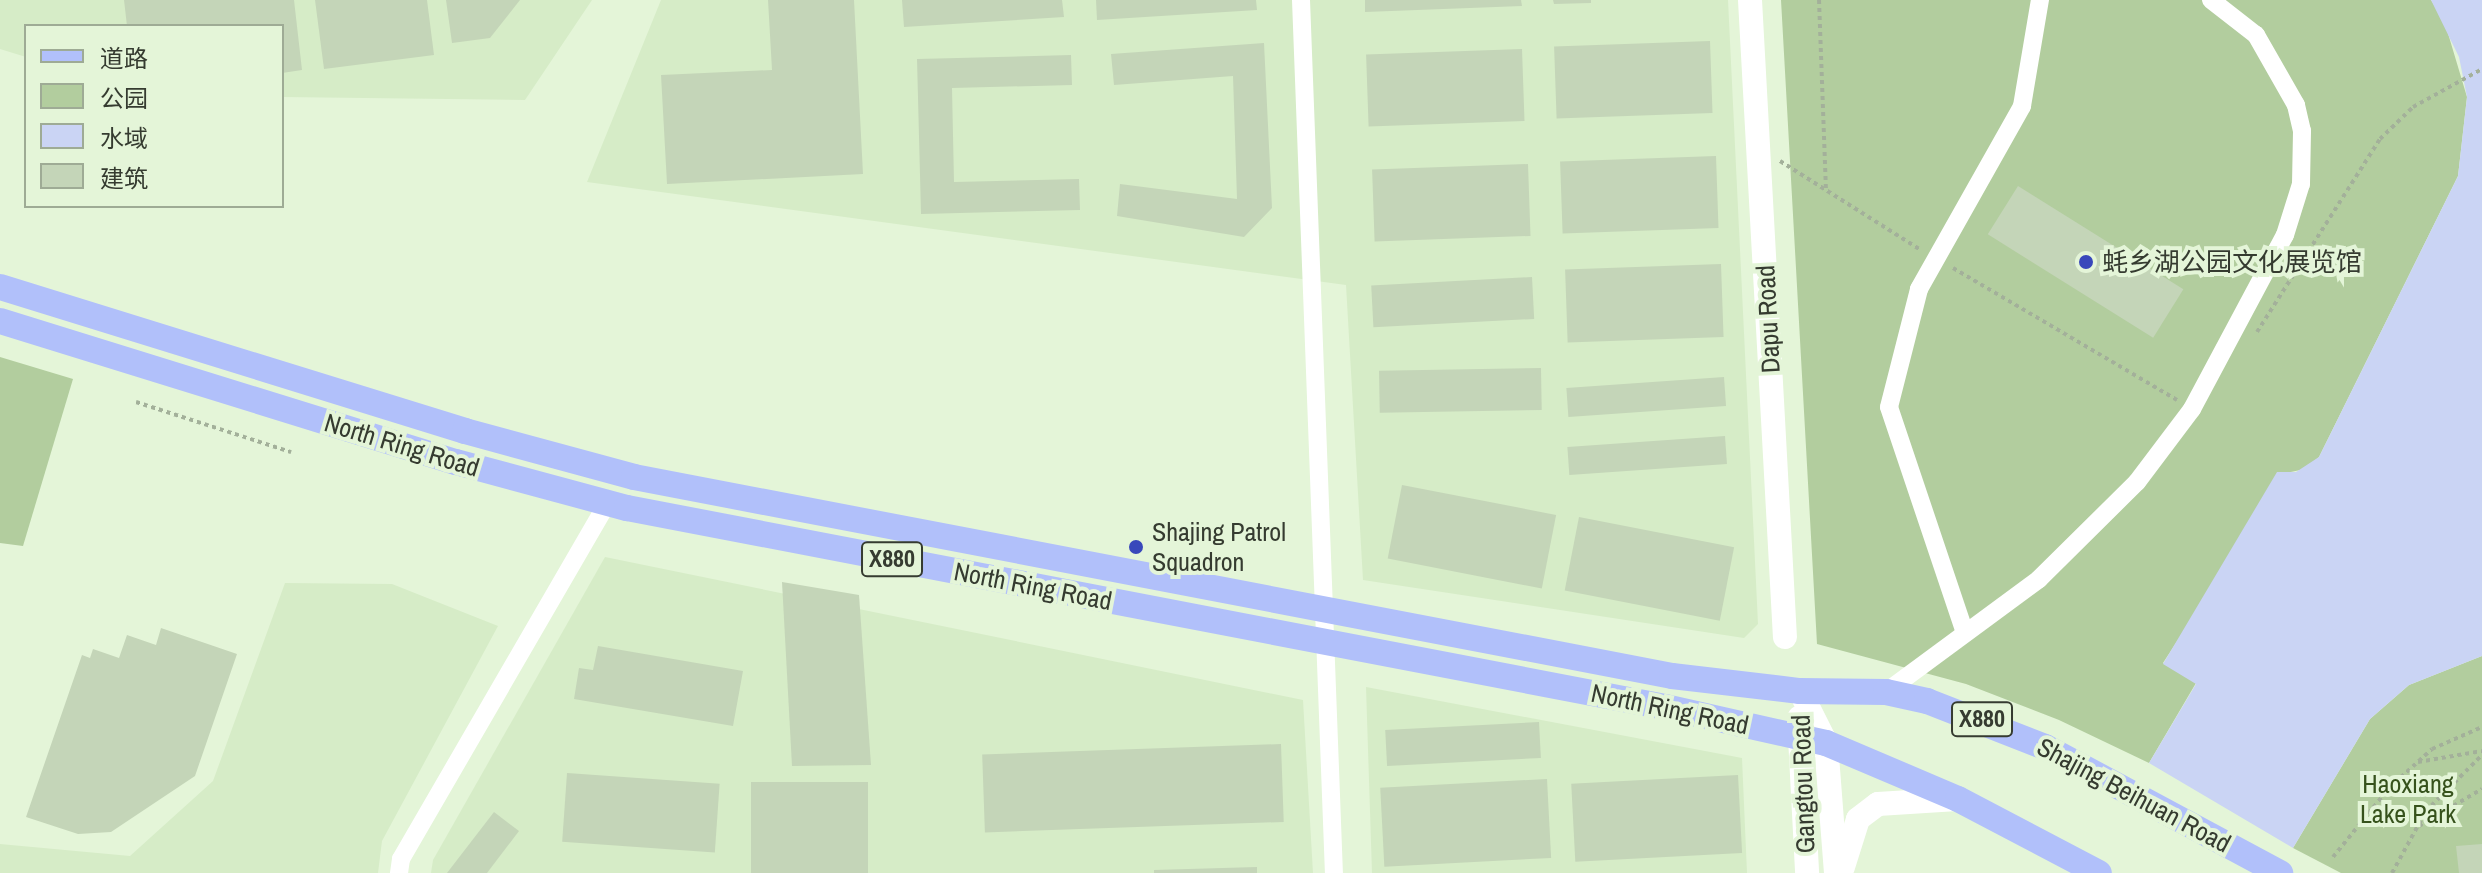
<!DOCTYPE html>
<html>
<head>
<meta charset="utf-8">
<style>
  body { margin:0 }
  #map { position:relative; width:2482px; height:873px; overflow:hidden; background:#e4f5d8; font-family:"Archivo Narrow","Noto Sans SC",sans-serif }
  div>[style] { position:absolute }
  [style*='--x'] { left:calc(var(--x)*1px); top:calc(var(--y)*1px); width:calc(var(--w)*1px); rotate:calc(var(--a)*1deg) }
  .built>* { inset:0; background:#d6ecc7 }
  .green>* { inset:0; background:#b2cd9e }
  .water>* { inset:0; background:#cad4f4 }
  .building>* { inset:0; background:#c4d5b8; transform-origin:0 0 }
  .path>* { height:4px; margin-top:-2px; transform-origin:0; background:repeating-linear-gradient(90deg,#a3b09a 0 4px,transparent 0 8px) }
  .street>* { height:18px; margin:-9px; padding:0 9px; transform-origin:9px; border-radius:9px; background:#fff }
  .secondary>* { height:24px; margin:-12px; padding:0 12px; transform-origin:12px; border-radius:12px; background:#fff }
  .primary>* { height:26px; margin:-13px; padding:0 13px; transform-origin:13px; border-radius:13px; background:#b1c0fa }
  .dots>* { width:22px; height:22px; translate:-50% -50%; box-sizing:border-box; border:4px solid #e4f5d8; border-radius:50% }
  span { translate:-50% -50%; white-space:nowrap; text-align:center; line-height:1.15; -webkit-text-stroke:8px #e4f5d8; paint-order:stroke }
  .shield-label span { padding:2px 6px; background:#e4f5d8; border:2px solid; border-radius:6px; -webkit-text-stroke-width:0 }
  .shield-label { font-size:24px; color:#353b30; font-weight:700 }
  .poi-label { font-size:26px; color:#353b30 }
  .left { translate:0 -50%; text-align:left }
  .street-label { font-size:26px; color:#353b30 }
  .park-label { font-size:26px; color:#36521c }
  .legend { position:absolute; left:24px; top:24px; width:260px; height:184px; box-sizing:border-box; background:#e4f5d8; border:2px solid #9eab95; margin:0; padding:10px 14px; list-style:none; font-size:24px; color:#353b30 }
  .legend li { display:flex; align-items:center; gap:16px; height:40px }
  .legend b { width:40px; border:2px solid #9eab95 }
</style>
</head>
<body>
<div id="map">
  <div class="built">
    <div style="clip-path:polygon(0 0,592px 0,525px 100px,282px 97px,282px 26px,26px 26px,26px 57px,0 49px)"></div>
    <div style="clip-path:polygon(661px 0,1728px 0,1758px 624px,1744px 638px,1363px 580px,1346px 285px,587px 182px)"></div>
    <div style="clip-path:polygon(605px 557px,1303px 700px,1313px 873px,431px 873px,433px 860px)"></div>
    <div style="clip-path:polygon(285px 583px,392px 584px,498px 626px,382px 841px,378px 873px,0 873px,0 844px,130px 856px,213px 781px)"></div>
    <div style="clip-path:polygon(1366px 687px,1742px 758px,1747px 873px,1372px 873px)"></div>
  </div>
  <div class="green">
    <div style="clip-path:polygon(1781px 0,2431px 0,2444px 20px,2467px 97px,2458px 176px,2319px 457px,2305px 469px,2286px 473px,2163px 663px,2196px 683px,2149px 763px,2059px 720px,1966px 684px,1817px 644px)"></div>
    <div style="clip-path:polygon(0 357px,73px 379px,23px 546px,0 543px)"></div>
    <div style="clip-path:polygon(2482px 656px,2482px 873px,2341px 873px,2293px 848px,2370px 719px,2409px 685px)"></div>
  </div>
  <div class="water">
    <div style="clip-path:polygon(2431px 0,2482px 0,2482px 656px,2409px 685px,2370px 719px,2293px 848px,2149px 763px,2196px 684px,2163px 664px,2277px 472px,2296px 472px,2319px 457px,2458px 176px,2467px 97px,2459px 57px)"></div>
  </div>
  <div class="building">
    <div style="clip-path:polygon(124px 0,294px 0,302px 70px,282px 73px,282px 26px,127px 26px)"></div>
    <div style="clip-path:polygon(315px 0,427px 0,434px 55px,324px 69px)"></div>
    <div style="clip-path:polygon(446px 0,520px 0,490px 38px,452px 43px)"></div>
    <div style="clip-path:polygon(768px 0,854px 0,863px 174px,667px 184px,661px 75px,772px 70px)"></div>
    <div style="clip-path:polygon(902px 0,1062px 0,1064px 17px,904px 27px)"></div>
    <div style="clip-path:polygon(1096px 0,1256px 0,1257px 10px,1097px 20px)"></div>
    <div style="clip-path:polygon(1365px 0,1521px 0,1522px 6px,1365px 12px)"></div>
    <div style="clip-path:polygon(1553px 0,1591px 0,1591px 3px,1554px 4px)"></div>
    <div style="left:1710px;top:41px;width:72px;height:156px;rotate:88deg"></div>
    <div style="clip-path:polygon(1264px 43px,1272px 208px,1244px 237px,1117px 216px,1120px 184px,1237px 199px,1233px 76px,1114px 85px,1111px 54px)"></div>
    <div style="left:1522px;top:49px;width:72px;height:156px;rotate:88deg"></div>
    <div style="clip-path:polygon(1071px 55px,1072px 85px,952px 88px,954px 182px,1079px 179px,1080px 210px,921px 214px,917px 59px)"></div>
    <div style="left:1716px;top:156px;width:72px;height:156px;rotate:88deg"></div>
    <div style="left:1528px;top:164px;width:72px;height:156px;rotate:88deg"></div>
    <div style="left:2018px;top:186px;width:195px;height:57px;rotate:32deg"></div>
    <div style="left:1721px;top:264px;width:73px;height:156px;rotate:88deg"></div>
    <div style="left:1532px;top:277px;width:42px;height:161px;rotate:87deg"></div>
    <div style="left:1541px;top:368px;width:42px;height:162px;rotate:89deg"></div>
    <div style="left:1724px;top:377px;width:29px;height:158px;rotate:86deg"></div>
    <div style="left:1725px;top:436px;width:28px;height:158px;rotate:86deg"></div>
    <div style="left:1402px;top:485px;width:157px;height:75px;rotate:11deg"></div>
    <div style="left:1579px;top:517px;width:158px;height:75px;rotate:11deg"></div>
    <div style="clip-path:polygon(782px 582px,859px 595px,871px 765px,792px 766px)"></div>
    <div style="clip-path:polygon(161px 628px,237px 654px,195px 776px,111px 832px,78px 834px,26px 817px,82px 655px,90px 658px,93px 649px,119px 658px,127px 635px,156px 645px)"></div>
    <div style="clip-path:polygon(598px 646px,743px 671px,733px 726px,574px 699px,579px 668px,593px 670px)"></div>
    <div style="left:1539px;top:722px;width:36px;height:154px;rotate:87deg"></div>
    <div style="left:1281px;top:744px;width:78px;height:299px;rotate:88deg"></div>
    <div style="left:567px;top:773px;width:153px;height:69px;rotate:4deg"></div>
    <div style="left:1738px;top:775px;width:78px;height:167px;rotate:87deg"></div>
    <div style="left:1547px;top:779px;width:79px;height:167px;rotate:87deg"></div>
    <div style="left:868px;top:782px;width:91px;height:117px;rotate:90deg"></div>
    <div style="clip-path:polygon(494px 812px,519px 831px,487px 873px,447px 873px)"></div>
    <div style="clip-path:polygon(2482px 844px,2482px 873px,2459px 873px,2456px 846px)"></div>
    <div style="clip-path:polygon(1257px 867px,1257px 873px,1154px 873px,1154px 870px)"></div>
  </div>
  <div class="path">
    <div style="--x:1819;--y:0;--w:191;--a:87.9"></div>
    <div style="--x:1780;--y:161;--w:167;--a:32.3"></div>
    <div style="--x:1953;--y:268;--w:260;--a:30.5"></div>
    <div style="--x:2257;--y:332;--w:229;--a:-57.5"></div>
    <div style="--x:2380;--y:139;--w:46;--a:-44.1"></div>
    <div style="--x:2413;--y:107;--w:79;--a:-28.8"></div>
    <div style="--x:136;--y:402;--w:163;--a:17.9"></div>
    <div style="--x:2418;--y:762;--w:65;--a:-9.8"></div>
    <div style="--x:2419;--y:826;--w:73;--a:-30.4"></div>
    <div style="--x:2333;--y:857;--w:89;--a:-50.9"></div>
    <div style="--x:2389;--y:788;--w:58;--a:-42.2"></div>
    <div style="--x:2432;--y:749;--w:55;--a:-23.7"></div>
    <div style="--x:2392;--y:873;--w:71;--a:-61.3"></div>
    <div style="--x:2426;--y:811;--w:79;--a:-45"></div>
  </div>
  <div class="street">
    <div style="--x:1301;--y:0;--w:874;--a:87.84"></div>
    <div style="--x:1965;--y:633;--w:238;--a:-108.6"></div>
    <div style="--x:1889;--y:407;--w:122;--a:-75.7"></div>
    <div style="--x:1919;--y:289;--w:210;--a:-60.6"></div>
    <div style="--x:2022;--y:106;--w:108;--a:-80.4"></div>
    <div style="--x:1886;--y:692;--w:190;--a:-36.4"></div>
    <div style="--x:2039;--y:579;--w:138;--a:-44.7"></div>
    <div style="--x:2137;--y:482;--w:91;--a:-53"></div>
    <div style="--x:2192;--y:409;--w:197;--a:-61.9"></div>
    <div style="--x:2285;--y:235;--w:53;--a:-72.6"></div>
    <div style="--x:2301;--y:184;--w:53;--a:-88.9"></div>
    <div style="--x:2302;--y:131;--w:27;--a:-103"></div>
    <div style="--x:2296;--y:105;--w:81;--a:-119.7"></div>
    <div style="--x:2256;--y:35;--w:57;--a:-142.1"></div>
    <div style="--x:399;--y:873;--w:14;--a:-82"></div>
    <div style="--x:401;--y:859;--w:411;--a:-59.9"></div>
  </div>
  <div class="secondary">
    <div style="--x:1750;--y:0;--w:638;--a:86.86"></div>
    <div style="--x:1800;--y:691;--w:58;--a:63.4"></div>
    <div style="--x:1826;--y:743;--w:130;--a:85.6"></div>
    <div style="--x:1799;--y:718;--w:155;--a:87"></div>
    <div style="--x:1843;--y:867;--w:50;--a:-72.6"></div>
    <div style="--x:1858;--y:819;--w:25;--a:-37"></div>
    <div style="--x:1878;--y:804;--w:79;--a:-3.6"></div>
  </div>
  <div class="primary">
    <div style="--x:0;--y:287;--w:487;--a:17.2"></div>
    <div style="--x:465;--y:431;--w:175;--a:15.2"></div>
    <div style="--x:634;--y:477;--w:1057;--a:10.85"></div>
    <div style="--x:1672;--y:676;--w:129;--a:6.7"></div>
    <div style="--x:1800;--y:691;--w:86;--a:0.7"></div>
    <div style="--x:1886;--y:692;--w:42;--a:12.4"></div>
    <div style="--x:1927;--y:701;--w:127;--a:21.3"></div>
    <div style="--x:2045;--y:747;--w:267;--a:28.2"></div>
    <div style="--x:0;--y:321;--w:477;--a:17.2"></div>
    <div style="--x:456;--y:462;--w:177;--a:15.1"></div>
    <div style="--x:627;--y:508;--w:1057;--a:10.85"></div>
    <div style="--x:1665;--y:707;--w:165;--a:12.6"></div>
    <div style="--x:1826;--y:743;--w:143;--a:23"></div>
    <div style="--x:1958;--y:799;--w:159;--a:27.7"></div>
  </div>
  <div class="dots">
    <div style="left:2086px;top:262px;background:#3948bb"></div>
    <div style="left:1136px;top:547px;background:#3948bb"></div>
  </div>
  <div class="shield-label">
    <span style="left:892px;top:559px">X880</span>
    <span style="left:1982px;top:719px">X880</span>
  </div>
  <div class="poi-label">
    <span class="left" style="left:2102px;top:262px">蚝乡湖公园文化展览馆</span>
    <span class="left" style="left:1152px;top:547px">Shajing Patrol<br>Squadron</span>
  </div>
  <div class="street-label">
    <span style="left:1768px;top:319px;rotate:-93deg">Dapu Road</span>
    <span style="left:402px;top:445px;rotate:17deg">North Ring Road</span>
    <span style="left:1033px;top:586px;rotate:11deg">North Ring Road</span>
    <span style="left:1670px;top:709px;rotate:12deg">North Ring Road</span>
    <span style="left:1803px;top:784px;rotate:-92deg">Gangtou Road</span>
    <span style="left:2134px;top:795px;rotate:28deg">Shajing Beihuan Road</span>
  </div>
  <div class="park-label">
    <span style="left:2408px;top:799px">Haoxiang<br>Lake Park</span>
  </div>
  <ul class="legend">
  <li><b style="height:10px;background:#b1c0fa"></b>道路</li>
  <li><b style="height:22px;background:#b2cd9e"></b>公园</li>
  <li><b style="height:22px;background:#cad4f4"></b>水域</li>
  <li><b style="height:22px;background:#c4d5b8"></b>建筑</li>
  </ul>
</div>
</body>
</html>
